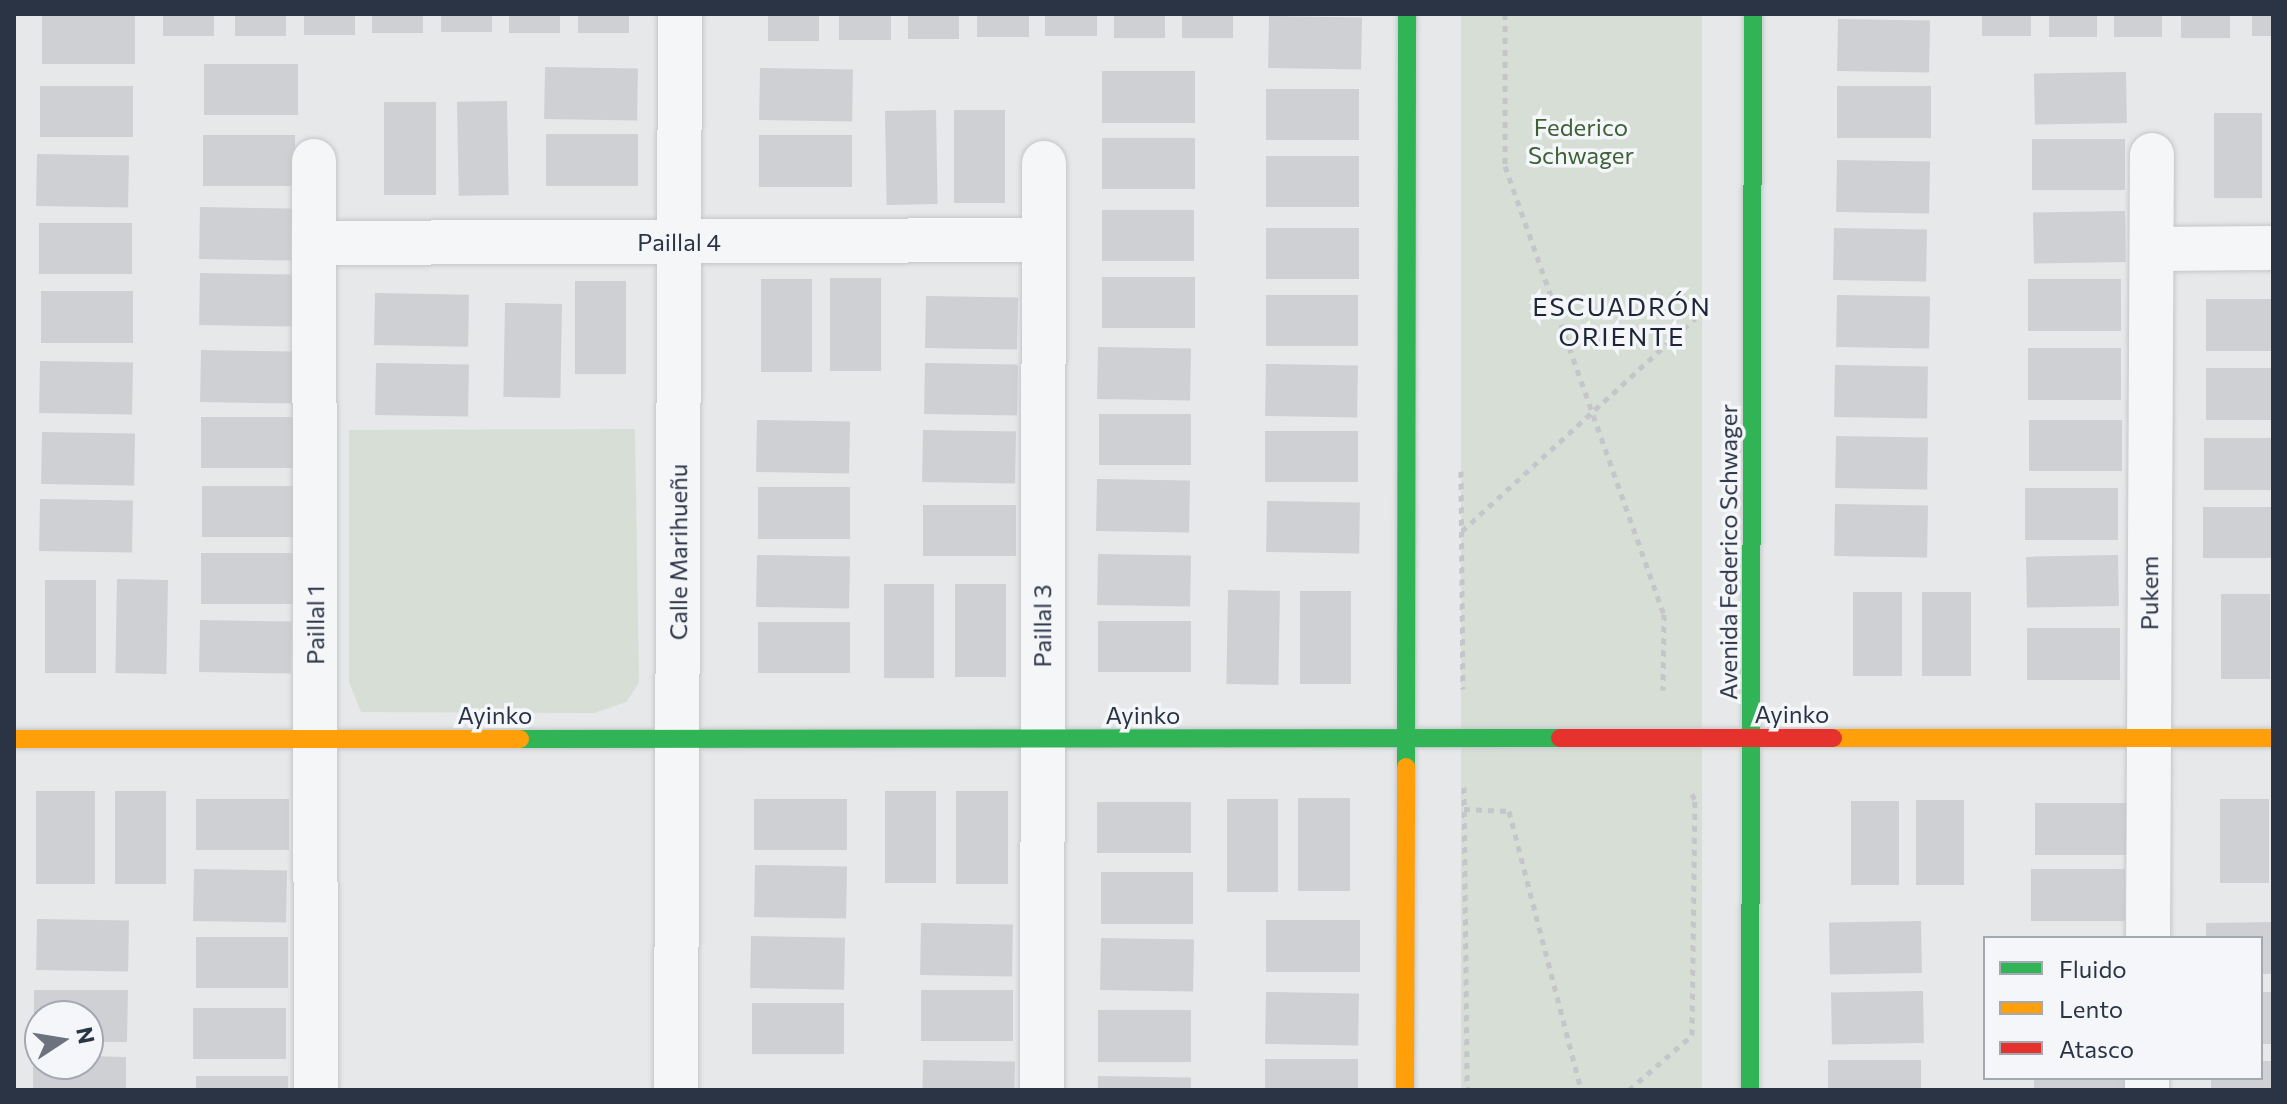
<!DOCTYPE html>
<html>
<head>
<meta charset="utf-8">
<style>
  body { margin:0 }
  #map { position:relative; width:2287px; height:1104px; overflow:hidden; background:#e6e8ea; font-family:Commissioner,sans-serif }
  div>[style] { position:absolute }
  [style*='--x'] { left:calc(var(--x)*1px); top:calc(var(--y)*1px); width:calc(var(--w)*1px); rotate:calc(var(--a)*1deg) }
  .green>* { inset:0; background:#d6ded6; transform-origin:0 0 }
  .building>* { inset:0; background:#ced0d3; transform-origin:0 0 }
  .path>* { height:5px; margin-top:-2.5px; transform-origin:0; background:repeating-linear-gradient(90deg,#c5c6ca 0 6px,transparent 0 12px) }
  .roads { filter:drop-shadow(0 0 2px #c4c6c8) drop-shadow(0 0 2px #c4c6c8) }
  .street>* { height:44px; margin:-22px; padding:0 22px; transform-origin:22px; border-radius:22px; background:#f5f6f7 }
  .fast>* { height:18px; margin:-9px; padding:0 9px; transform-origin:9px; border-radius:9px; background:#30b455 }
  .slow>* { height:18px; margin:-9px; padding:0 9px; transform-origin:9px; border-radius:9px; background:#ff9f0a }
  .jam>* { height:18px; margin:-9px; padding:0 9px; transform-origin:9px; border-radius:9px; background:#e5322d }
  span { translate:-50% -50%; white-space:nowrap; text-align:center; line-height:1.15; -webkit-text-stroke:7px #f4f6f9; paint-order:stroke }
  .park-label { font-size:24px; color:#3f6138 }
  .street-label { font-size:24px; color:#2b3445 }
  .neighbourhood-label { font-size:26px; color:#1d2536; letter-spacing:2px }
  .frame { position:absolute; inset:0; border:16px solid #2b3445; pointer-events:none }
  .legend { position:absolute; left:1983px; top:936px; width:280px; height:144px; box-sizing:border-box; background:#f4f6f9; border:2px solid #a4a8b1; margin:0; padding:10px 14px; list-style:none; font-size:24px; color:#2b3445 }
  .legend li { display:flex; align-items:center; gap:16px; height:40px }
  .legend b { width:40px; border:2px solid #a4a8b1 }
  .north { position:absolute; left:24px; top:1000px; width:80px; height:80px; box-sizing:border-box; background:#f4f6f9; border:2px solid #a4a8b1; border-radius:50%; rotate:78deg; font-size:22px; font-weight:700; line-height:32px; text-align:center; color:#2b3445 }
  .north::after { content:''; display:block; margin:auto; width:28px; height:36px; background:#6c737f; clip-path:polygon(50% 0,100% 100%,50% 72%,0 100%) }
</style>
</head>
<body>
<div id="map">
  <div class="green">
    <div style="left:1461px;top:14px;width:241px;height:1076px"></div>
    <div style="clip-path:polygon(635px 429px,639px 683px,626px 702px,594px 713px,361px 712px,349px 682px,349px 430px)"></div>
  </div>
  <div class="building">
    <div style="left:42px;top:14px;width:93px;height:50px"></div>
    <div style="left:163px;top:14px;width:51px;height:22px"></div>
    <div style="left:235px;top:14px;width:51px;height:22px"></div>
    <div style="left:304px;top:14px;width:51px;height:21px"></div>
    <div style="left:372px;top:14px;width:51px;height:19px"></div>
    <div style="left:441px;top:14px;width:51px;height:18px"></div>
    <div style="left:509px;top:14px;width:51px;height:19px"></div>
    <div style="left:578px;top:14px;width:51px;height:19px"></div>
    <div style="left:768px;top:14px;width:51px;height:27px"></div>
    <div style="left:839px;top:14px;width:52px;height:26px"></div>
    <div style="left:908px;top:14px;width:51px;height:25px"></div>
    <div style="left:977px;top:14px;width:52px;height:23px"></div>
    <div style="left:1045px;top:14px;width:52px;height:22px"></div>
    <div style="left:1114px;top:14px;width:51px;height:24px"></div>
    <div style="left:1182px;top:14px;width:51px;height:24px"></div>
    <div style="left:1982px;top:14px;width:49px;height:22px"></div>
    <div style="left:2049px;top:14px;width:48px;height:23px"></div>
    <div style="left:2114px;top:14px;width:48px;height:23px"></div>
    <div style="left:2181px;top:14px;width:49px;height:24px"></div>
    <div style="left:2252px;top:14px;width:21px;height:22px"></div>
    <div style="left:1269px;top:16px;width:93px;height:52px;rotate:1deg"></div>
    <div style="left:1838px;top:19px;width:92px;height:52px;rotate:1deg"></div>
    <div style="left:204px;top:64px;width:94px;height:51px"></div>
    <div style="left:545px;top:67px;width:93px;height:52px;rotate:1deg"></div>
    <div style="left:760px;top:68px;width:93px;height:52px;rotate:1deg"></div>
    <div style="left:1102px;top:71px;width:93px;height:52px"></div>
    <div style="left:2126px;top:72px;width:51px;height:92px;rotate:89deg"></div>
    <div style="left:40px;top:86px;width:93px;height:51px"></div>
    <div style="left:1837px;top:86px;width:94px;height:52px"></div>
    <div style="left:1266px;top:89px;width:93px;height:51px"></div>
    <div style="left:507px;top:101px;width:94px;height:50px;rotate:89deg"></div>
    <div style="left:384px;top:102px;width:52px;height:93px"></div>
    <div style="left:936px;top:110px;width:94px;height:51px;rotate:89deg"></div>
    <div style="left:954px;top:110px;width:51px;height:93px"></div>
    <div style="left:2214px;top:113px;width:48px;height:85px"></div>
    <div style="left:546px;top:134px;width:92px;height:52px"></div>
    <div style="left:203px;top:135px;width:92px;height:51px"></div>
    <div style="left:759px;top:135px;width:93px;height:52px"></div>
    <div style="left:1102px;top:138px;width:93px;height:51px"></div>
    <div style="left:2125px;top:139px;width:51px;height:93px;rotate:90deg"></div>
    <div style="left:37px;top:154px;width:92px;height:52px;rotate:1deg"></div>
    <div style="left:1266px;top:156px;width:93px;height:51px"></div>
    <div style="left:1837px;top:160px;width:93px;height:52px;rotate:1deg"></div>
    <div style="left:200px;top:207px;width:92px;height:52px;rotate:1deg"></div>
    <div style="left:1102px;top:210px;width:92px;height:51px"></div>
    <div style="left:2125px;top:211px;width:51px;height:92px;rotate:89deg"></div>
    <div style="left:39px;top:223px;width:93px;height:51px"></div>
    <div style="left:1266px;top:228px;width:93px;height:51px"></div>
    <div style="left:1834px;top:228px;width:93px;height:52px;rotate:1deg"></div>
    <div style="left:200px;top:273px;width:93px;height:52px;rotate:1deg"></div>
    <div style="left:1102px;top:277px;width:93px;height:51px"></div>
    <div style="left:830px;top:278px;width:51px;height:93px"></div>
    <div style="left:761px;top:279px;width:51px;height:93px"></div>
    <div style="left:2121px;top:279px;width:52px;height:93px;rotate:90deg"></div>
    <div style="left:575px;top:281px;width:51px;height:93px"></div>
    <div style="left:41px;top:291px;width:92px;height:52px"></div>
    <div style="left:375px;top:293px;width:94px;height:52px;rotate:1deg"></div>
    <div style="left:1266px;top:295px;width:92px;height:51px"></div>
    <div style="left:1837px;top:295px;width:93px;height:52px;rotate:1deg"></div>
    <div style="left:926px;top:296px;width:92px;height:52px;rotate:1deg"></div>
    <div style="left:2273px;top:299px;width:52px;height:67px;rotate:90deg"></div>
    <div style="left:505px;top:303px;width:57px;height:94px;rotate:1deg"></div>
    <div style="left:1098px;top:347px;width:93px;height:52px;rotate:1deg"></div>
    <div style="left:2028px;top:348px;width:93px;height:52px"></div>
    <div style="left:201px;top:350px;width:93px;height:52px;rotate:1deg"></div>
    <div style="left:40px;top:361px;width:93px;height:52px;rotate:1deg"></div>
    <div style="left:376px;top:363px;width:93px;height:52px;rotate:1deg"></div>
    <div style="left:925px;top:363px;width:93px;height:51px;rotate:1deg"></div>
    <div style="left:1266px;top:364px;width:92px;height:52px;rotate:1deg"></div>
    <div style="left:1835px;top:365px;width:93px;height:52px;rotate:1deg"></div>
    <div style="left:2273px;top:368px;width:52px;height:67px;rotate:90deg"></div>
    <div style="left:1099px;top:414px;width:92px;height:51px"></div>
    <div style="left:201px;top:417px;width:92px;height:51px"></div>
    <div style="left:757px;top:420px;width:93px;height:52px;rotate:1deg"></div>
    <div style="left:2122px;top:420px;width:51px;height:93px;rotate:90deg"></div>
    <div style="left:923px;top:430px;width:93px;height:52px;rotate:1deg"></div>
    <div style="left:1265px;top:431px;width:93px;height:51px"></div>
    <div style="left:42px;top:432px;width:93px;height:52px;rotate:1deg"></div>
    <div style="left:1836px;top:436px;width:92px;height:52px;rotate:1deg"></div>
    <div style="left:2204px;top:438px;width:69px;height:52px"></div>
    <div style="left:1097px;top:479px;width:93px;height:52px;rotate:1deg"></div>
    <div style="left:202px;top:486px;width:92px;height:51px"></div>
    <div style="left:758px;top:487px;width:92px;height:52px"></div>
    <div style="left:2025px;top:488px;width:93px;height:52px"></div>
    <div style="left:40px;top:499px;width:93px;height:52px;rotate:1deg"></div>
    <div style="left:1267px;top:501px;width:93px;height:51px;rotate:1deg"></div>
    <div style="left:1835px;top:504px;width:93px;height:52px;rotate:1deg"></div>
    <div style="left:923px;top:505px;width:93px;height:51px"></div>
    <div style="left:2273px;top:507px;width:51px;height:70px;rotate:90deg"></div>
    <div style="left:201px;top:553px;width:93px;height:51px"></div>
    <div style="left:1098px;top:554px;width:93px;height:51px;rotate:1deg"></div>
    <div style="left:757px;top:555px;width:93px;height:52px;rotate:1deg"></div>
    <div style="left:2118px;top:555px;width:51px;height:92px;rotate:89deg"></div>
    <div style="left:117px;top:579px;width:51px;height:94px;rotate:1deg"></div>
    <div style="left:45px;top:580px;width:51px;height:93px"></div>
    <div style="left:884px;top:584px;width:50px;height:94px"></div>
    <div style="left:955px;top:584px;width:51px;height:93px"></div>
    <div style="left:1280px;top:591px;width:94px;height:52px;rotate:91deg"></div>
    <div style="left:1300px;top:591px;width:51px;height:93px"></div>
    <div style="left:1853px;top:592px;width:49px;height:84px"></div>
    <div style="left:1922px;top:592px;width:49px;height:84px"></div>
    <div style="left:2221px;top:594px;width:49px;height:85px"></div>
    <div style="left:200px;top:620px;width:92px;height:52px;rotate:1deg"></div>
    <div style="left:1098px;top:621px;width:93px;height:51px"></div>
    <div style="left:758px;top:622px;width:92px;height:51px"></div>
    <div style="left:2027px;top:628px;width:93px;height:52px"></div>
    <div style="left:36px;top:791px;width:59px;height:93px"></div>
    <div style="left:115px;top:791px;width:51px;height:93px"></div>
    <div style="left:885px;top:791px;width:51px;height:92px"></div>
    <div style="left:956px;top:791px;width:52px;height:93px"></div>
    <div style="left:1350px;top:798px;width:93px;height:52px;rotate:90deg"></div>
    <div style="left:196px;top:799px;width:93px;height:51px"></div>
    <div style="left:754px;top:799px;width:93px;height:51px"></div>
    <div style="left:1227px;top:799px;width:51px;height:93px"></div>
    <div style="left:2220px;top:799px;width:49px;height:84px"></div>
    <div style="left:1916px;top:800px;width:48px;height:85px"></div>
    <div style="left:1851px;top:801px;width:48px;height:84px"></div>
    <div style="left:1097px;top:802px;width:94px;height:51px"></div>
    <div style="left:2035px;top:803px;width:93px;height:52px"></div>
    <div style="left:755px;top:865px;width:92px;height:52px;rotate:1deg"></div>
    <div style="left:194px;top:869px;width:93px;height:52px;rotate:1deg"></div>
    <div style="left:2125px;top:869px;width:52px;height:94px;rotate:90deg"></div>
    <div style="left:1101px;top:872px;width:92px;height:52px"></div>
    <div style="left:37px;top:919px;width:92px;height:51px;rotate:1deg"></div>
    <div style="left:1266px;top:920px;width:94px;height:52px"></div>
    <div style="left:1921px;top:921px;width:52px;height:92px;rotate:89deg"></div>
    <div style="clip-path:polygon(2273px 922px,2273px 974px,2261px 974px,2261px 938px,2206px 938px,2206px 923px)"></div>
    <div style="left:921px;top:923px;width:92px;height:52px;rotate:1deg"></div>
    <div style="left:751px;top:936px;width:94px;height:52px;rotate:1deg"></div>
    <div style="left:196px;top:937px;width:92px;height:51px"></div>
    <div style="left:1101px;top:938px;width:93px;height:52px;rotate:1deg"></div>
    <div style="clip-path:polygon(34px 990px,128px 990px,127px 1042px,88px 1042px,88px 1016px,40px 1016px,40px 1041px,34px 1041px)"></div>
    <div style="left:921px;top:990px;width:92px;height:51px"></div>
    <div style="left:1923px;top:991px;width:52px;height:92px;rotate:89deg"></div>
    <div style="left:1266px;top:992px;width:93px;height:52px;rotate:1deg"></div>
    <div style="left:2261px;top:992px;width:12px;height:52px"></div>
    <div style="left:752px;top:1003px;width:92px;height:51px"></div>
    <div style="left:193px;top:1008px;width:93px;height:51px"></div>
    <div style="left:1098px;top:1010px;width:93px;height:52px"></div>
    <div style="clip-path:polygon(33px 1056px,40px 1056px,40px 1064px,88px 1064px,88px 1056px,126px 1057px,126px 1090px,33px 1090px)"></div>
    <div style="left:1265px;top:1059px;width:93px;height:31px"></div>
    <div style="left:923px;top:1060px;width:92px;height:30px;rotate:1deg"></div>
    <div style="left:1921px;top:1060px;width:30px;height:93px;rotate:90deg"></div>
    <div style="clip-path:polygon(2261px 1061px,2273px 1061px,2273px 1090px,2211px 1090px,2211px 1078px,2261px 1078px)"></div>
    <div style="left:196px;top:1076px;width:92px;height:14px"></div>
    <div style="left:1098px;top:1076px;width:93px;height:14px;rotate:1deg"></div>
    <div style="left:2034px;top:1078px;width:92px;height:12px"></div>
  </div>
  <div class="path">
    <div style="--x:1505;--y:14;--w:152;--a:90"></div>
    <div style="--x:1505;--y:166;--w:475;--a:70.5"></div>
    <div style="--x:1664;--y:614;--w:76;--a:90.8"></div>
    <div style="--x:1461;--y:471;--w:218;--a:89.5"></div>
    <div style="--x:1462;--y:531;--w:322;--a:-42.4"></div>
    <div style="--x:1464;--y:787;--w:303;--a:89.4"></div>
    <div style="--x:1464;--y:809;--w:45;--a:2.5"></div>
    <div style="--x:1509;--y:811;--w:288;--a:75.5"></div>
    <div style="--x:1629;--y:1090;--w:84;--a:-41.1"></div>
    <div style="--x:1692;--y:1035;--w:236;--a:-89.3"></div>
    <div style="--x:1695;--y:799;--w:11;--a:-124"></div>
  </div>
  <div class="roads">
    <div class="street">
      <div style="--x:314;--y:161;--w:929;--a:89.88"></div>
      <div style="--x:315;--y:243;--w:728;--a:-0.24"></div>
      <div style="--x:2152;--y:249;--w:121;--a:-0.5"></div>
      <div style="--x:2148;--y:938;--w:783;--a:-89.71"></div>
      <div style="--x:676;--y:1090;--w:1076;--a:-89.79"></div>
      <div style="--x:1042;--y:1090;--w:927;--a:-89.88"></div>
      <div style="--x:2147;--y:1090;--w:12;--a:-90"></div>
    </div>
    <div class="fast">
      <div style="--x:520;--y:739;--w:1040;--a:-0.06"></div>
      <div style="--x:1406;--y:767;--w:753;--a:-89.92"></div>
      <div style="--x:1750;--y:1090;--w:1076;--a:-89.84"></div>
    </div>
    <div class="slow">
      <div style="--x:1833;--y:738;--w:440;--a:0"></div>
      <div style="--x:14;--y:739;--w:506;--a:0"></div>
      <div style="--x:1405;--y:1090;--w:323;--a:-89.8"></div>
    </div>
    <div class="jam">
      <div style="--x:1560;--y:738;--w:273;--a:0"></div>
    </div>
  </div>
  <div class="park-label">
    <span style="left:1581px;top:141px">Federico<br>Schwager</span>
  </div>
  <div class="street-label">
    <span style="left:679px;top:242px">Paillal 4</span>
    <span style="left:678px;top:552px;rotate:-90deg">Calle Marihueñu</span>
    <span style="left:1728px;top:552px;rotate:-90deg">Avenida Federico Schwager</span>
    <span style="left:2149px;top:593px;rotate:-90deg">Pukem</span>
    <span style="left:315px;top:625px;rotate:-90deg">Paillal 1</span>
    <span style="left:1042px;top:626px;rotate:-90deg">Paillal 3</span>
    <span style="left:1792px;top:714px">Ayinko</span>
    <span style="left:495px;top:715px">Ayinko</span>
    <span style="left:1143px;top:715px">Ayinko</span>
  </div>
  <div class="neighbourhood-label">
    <span style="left:1622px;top:321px">ESCUADRÓN<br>ORIENTE</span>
  </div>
  <div class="frame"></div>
  <ul class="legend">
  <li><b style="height:10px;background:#30b455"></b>Fluido</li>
  <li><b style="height:10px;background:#ff9f0a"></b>Lento</li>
  <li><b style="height:10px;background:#e5322d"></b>Atasco</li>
  </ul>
  <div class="north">N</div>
</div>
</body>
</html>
